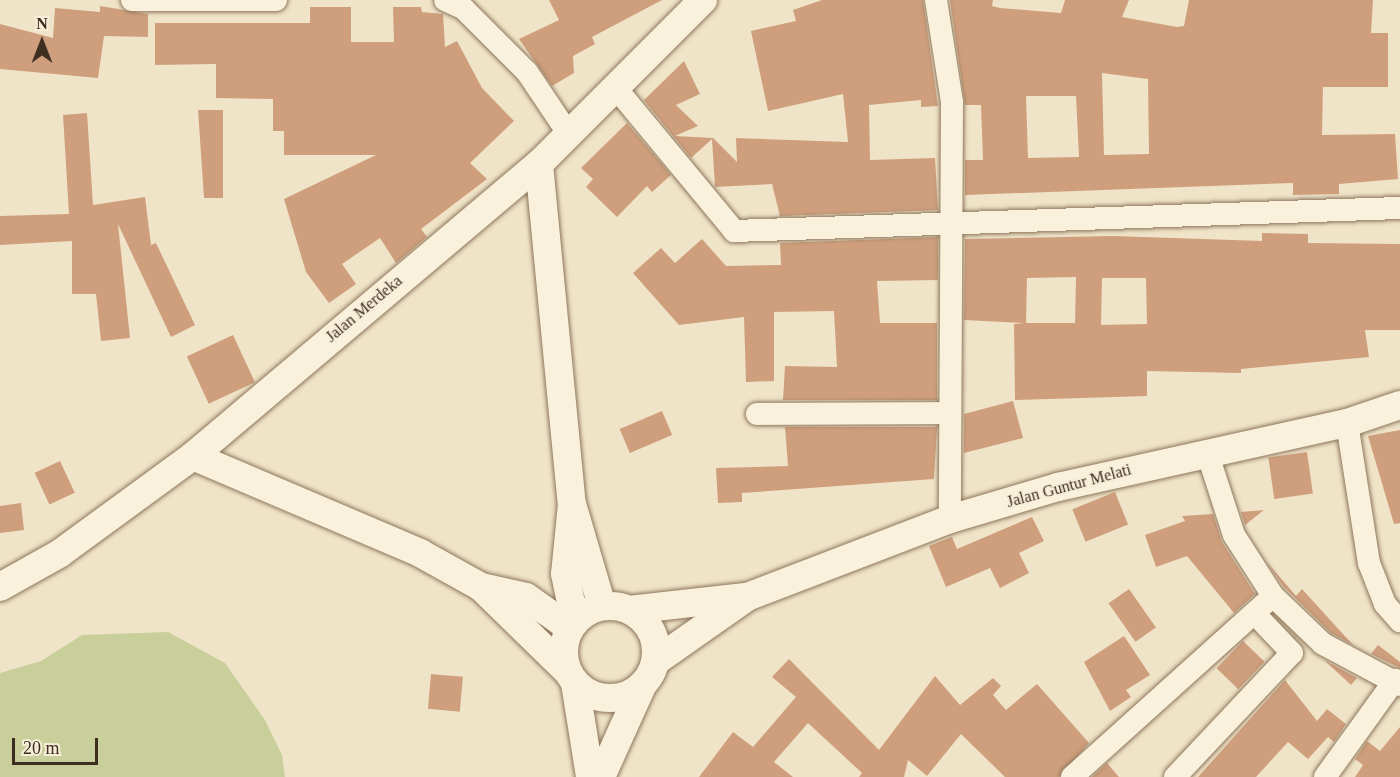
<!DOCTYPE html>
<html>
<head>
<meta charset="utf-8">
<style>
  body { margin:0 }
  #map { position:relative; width:1400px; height:777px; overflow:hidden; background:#f0e4c8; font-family:"Times New Roman",serif }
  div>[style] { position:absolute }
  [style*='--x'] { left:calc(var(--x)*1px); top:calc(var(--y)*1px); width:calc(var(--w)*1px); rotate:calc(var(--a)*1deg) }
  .green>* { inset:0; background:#c9cf9b }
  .building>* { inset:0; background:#cf9f7d; transform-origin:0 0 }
  .roads { filter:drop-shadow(0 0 2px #8d765c) drop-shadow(0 0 2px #8d765c) }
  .minor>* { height:22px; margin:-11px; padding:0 11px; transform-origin:11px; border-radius:11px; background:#faf1dc }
  .tertiary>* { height:28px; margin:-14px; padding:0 14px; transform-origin:14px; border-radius:14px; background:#faf1dc }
  .tertiary>.ring { margin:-14px; padding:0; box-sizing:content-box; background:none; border:28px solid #faf1dc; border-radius:50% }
  span { translate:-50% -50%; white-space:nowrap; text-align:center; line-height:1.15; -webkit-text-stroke:4.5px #f7eed8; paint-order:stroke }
  .street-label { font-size:16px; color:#3d2e20 }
  .north { position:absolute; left:12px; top:12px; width:60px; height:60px; -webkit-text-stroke:4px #f7eed8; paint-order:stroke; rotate:0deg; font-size:16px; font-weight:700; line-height:24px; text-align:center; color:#3d2e20 }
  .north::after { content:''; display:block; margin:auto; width:21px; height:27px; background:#3d2e20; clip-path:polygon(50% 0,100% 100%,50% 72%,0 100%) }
  .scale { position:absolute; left:12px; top:738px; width:86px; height:27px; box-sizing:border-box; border:3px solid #3d2e20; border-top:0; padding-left:8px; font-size:18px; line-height:21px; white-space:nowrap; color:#3d2e20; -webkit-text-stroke:4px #f7eed8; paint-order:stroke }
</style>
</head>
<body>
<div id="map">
  <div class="green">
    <div style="clip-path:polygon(168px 632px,225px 663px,265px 720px,282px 755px,285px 777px,0 777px,0 673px,41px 661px,82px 635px)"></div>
  </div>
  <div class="building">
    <div style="clip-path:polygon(549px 0,662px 0,592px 37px,595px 44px,573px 56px,574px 73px,552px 86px,519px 39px,559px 20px)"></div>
    <div style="clip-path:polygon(822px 0,923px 0,938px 106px,921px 107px,921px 100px,869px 105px,870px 160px,935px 158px,938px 210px,780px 216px,772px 184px,715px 187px,712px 139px,691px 158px,647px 104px,644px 100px,684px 61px,700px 94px,676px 105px,698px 126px,675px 136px,713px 138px,737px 162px,736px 138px,848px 142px,843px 94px,768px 111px,751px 31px,796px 21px,793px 10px)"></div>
    <div style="clip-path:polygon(evenodd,950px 0,993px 0,992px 6px,1000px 8px,1061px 13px,1065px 0,1129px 0,1122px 17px,1177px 27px,1184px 26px,1189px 0,1373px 0,1371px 33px,1388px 33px,1388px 87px,1323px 87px,1322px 135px,1395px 134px,1398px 179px,1339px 184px,1339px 194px,1293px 195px,1293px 183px,965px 195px,965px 160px,983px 160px,981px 105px,965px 105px,950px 0,1102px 73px,1148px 79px,1149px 154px,1104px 155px,1102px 73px,950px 0,1026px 96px,1076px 96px,1079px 157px,1028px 158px,1026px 96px)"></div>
    <div style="clip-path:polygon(100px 6px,148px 14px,148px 37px,104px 36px,98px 78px,0 69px,0 24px,53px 38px,55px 8px,100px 12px)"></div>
    <div style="clip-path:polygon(310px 7px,351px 7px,351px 42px,394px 42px,393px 7px,421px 7px,422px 12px,443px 14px,445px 47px,457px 41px,482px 88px,514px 121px,470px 163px,487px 179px,421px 229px,427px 237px,396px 263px,380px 238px,342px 264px,356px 284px,329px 303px,306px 272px,284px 199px,376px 155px,284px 155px,284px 131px,273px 131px,273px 99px,216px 98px,216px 64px,155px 65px,155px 23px,310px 23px)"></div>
    <div style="clip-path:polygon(198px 110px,223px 110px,223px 198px,204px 198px)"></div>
    <div style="clip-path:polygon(87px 113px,93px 205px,145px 197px,151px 245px,156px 243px,195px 325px,171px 337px,118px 224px,130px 338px,101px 341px,96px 294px,72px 294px,72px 241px,0 245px,0 216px,69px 214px,63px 115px)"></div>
    <div style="clip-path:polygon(627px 123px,671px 175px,652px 192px,647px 186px,617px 217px,586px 187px,593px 179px,581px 168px)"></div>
    <div style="clip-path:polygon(evenodd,1262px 233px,1308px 234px,1308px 243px,1400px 244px,1400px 330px,1365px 330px,1369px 357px,1241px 369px,1241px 373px,1147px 371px,1147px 396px,1015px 400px,1014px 324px,1025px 323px,964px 320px,965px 239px,1113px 236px,1262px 241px,1262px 233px,1076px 277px,1075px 323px,1026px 323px,1027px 278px,1076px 277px,1262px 233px,1102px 278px,1146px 278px,1147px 324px,1101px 325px,1102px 278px)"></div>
    <div style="clip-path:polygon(938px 237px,938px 280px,877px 281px,880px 323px,937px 323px,937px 400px,783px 400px,785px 366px,837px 367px,834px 311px,774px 312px,774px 381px,746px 382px,744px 317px,679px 325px,633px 273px,661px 248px,675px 263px,702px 239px,726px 266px,781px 265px,780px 243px)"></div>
    <div style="left:233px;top:335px;width:52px;height:51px;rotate:65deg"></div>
    <div style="clip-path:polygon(1013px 401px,1023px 438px,964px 453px,964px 414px)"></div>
    <div style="left:662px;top:411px;width:26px;height:46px;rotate:67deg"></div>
    <div style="clip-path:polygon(785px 427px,937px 427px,934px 479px,742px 493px,742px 502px,718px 503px,716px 468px,788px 466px)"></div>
    <div style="clip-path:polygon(1400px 430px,1400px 523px,1394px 524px,1368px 436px)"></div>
    <div style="left:1307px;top:452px;width:42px;height:39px;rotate:82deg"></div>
    <div style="left:60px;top:461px;width:35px;height:28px;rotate:65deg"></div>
    <div style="left:1115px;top:492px;width:35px;height:46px;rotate:68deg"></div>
    <div style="clip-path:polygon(21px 503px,24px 530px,0 533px,0 506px)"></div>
    <div style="clip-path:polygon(1264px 510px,1245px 525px,1241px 512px)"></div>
    <div style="clip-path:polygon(1213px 514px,1222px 542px,1255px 594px,1234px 613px,1187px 556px,1156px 567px,1145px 535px,1185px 521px,1182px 516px)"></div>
    <div style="clip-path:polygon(1032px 517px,1044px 541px,1019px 553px,1029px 573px,1000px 588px,990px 568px,946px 587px,929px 546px,952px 537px,957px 549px)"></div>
    <div style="clip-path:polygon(1266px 561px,1296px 596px,1302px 589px,1353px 645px,1331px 633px,1284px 587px)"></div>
    <div style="left:1129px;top:589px;width:47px;height:25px;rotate:55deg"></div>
    <div style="clip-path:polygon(1124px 636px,1150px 675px,1126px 690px,1131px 697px,1110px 711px,1084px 662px)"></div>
    <div style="left:1243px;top:641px;width:30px;height:38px;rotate:44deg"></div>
    <div style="clip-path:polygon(1378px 645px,1400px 662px,1400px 668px,1371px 654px)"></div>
    <div style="clip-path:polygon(789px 659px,879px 750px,935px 676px,960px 705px,993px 678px,1001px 686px,993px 695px,1006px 710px,1037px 684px,1089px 743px,1059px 777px,1005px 777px,961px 734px,927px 776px,908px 760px,904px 777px,859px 777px,862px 773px,808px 723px,774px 762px,793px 777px,699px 777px,733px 732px,753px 747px,796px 697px,772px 677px)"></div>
    <div style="clip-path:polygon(1324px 660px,1357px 678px,1351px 685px)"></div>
    <div style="left:431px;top:674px;width:32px;height:35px;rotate:5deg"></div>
    <div style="clip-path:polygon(1285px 680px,1317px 721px,1327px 709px,1346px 724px,1334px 742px,1328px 737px,1308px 759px,1288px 742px,1256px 777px,1198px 777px)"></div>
    <div style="clip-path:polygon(1400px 727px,1400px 777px,1355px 777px,1363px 765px,1355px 759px,1367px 741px,1380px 751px)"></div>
    <div style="clip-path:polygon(1107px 763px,1119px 777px,1092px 777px)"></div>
  </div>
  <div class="roads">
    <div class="minor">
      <div style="--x:132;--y:0;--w:144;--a:0"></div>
      <div style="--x:445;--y:0;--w:21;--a:25"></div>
      <div style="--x:464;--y:9;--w:89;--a:45"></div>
      <div style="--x:527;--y:72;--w:73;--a:56.1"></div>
      <div style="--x:936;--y:0;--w:103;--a:81.1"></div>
      <div style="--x:952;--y:102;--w:417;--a:90.3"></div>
      <div style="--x:615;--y:87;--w:187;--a:50.4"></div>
      <div style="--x:734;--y:231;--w:666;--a:-1.98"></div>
      <div style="--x:757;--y:414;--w:193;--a:-0.3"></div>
      <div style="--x:1347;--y:423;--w:142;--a:81.1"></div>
      <div style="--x:1369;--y:563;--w:44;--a:68.7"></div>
      <div style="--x:1385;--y:604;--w:23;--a:49"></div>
      <div style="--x:1207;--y:452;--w:87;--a:72"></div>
      <div style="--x:1234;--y:535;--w:72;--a:57.4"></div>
      <div style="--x:1273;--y:596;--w:69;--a:43.8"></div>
      <div style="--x:1323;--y:644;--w:87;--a:28"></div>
      <div style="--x:1072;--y:777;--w:270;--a:-42"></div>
      <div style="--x:1175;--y:777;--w:170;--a:-46.7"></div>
      <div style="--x:1292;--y:653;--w:52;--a:-133.5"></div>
      <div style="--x:1325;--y:777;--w:120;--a:-54.2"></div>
    </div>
    <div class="tertiary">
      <div style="--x:539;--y:164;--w:342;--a:84.5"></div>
      <div style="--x:572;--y:504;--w:70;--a:95.7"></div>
      <div style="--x:565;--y:574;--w:49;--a:78.2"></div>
      <div style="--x:193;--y:456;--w:247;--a:23.1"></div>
      <div style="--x:420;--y:553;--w:70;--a:29.1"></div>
      <div style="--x:481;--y:587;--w:46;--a:12.5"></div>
      <div style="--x:526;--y:597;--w:54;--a:35.2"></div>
      <div style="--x:572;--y:504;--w:106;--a:73.6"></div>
      <div style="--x:0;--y:587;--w:68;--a:-29.2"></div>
      <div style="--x:59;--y:554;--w:166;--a:-36.2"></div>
      <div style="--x:193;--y:456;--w:453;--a:-40.2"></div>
      <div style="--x:539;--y:164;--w:232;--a:-45"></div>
      <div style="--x:481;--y:587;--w:122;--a:44.3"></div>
      <div class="ring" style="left:564px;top:606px;width:64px;height:64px"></div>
      <div style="--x:629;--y:610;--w:117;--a:-6.4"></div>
      <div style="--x:656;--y:661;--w:111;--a:-35.1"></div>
      <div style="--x:747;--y:597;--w:217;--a:-21"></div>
      <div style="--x:950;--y:519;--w:113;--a:-16.5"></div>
      <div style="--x:1058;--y:487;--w:296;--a:-12.5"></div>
      <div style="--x:1347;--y:423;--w:56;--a:-18.8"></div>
      <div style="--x:575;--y:683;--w:95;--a:80.9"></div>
      <div style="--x:601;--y:777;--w:102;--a:-65.7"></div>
    </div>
  </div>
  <div class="street-label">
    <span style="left:364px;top:309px;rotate:-40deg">Jalan Merdeka</span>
    <span style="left:1069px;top:486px;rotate:-15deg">Jalan Guntur Melati</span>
  </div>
  <div class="north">N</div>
  <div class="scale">20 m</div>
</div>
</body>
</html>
